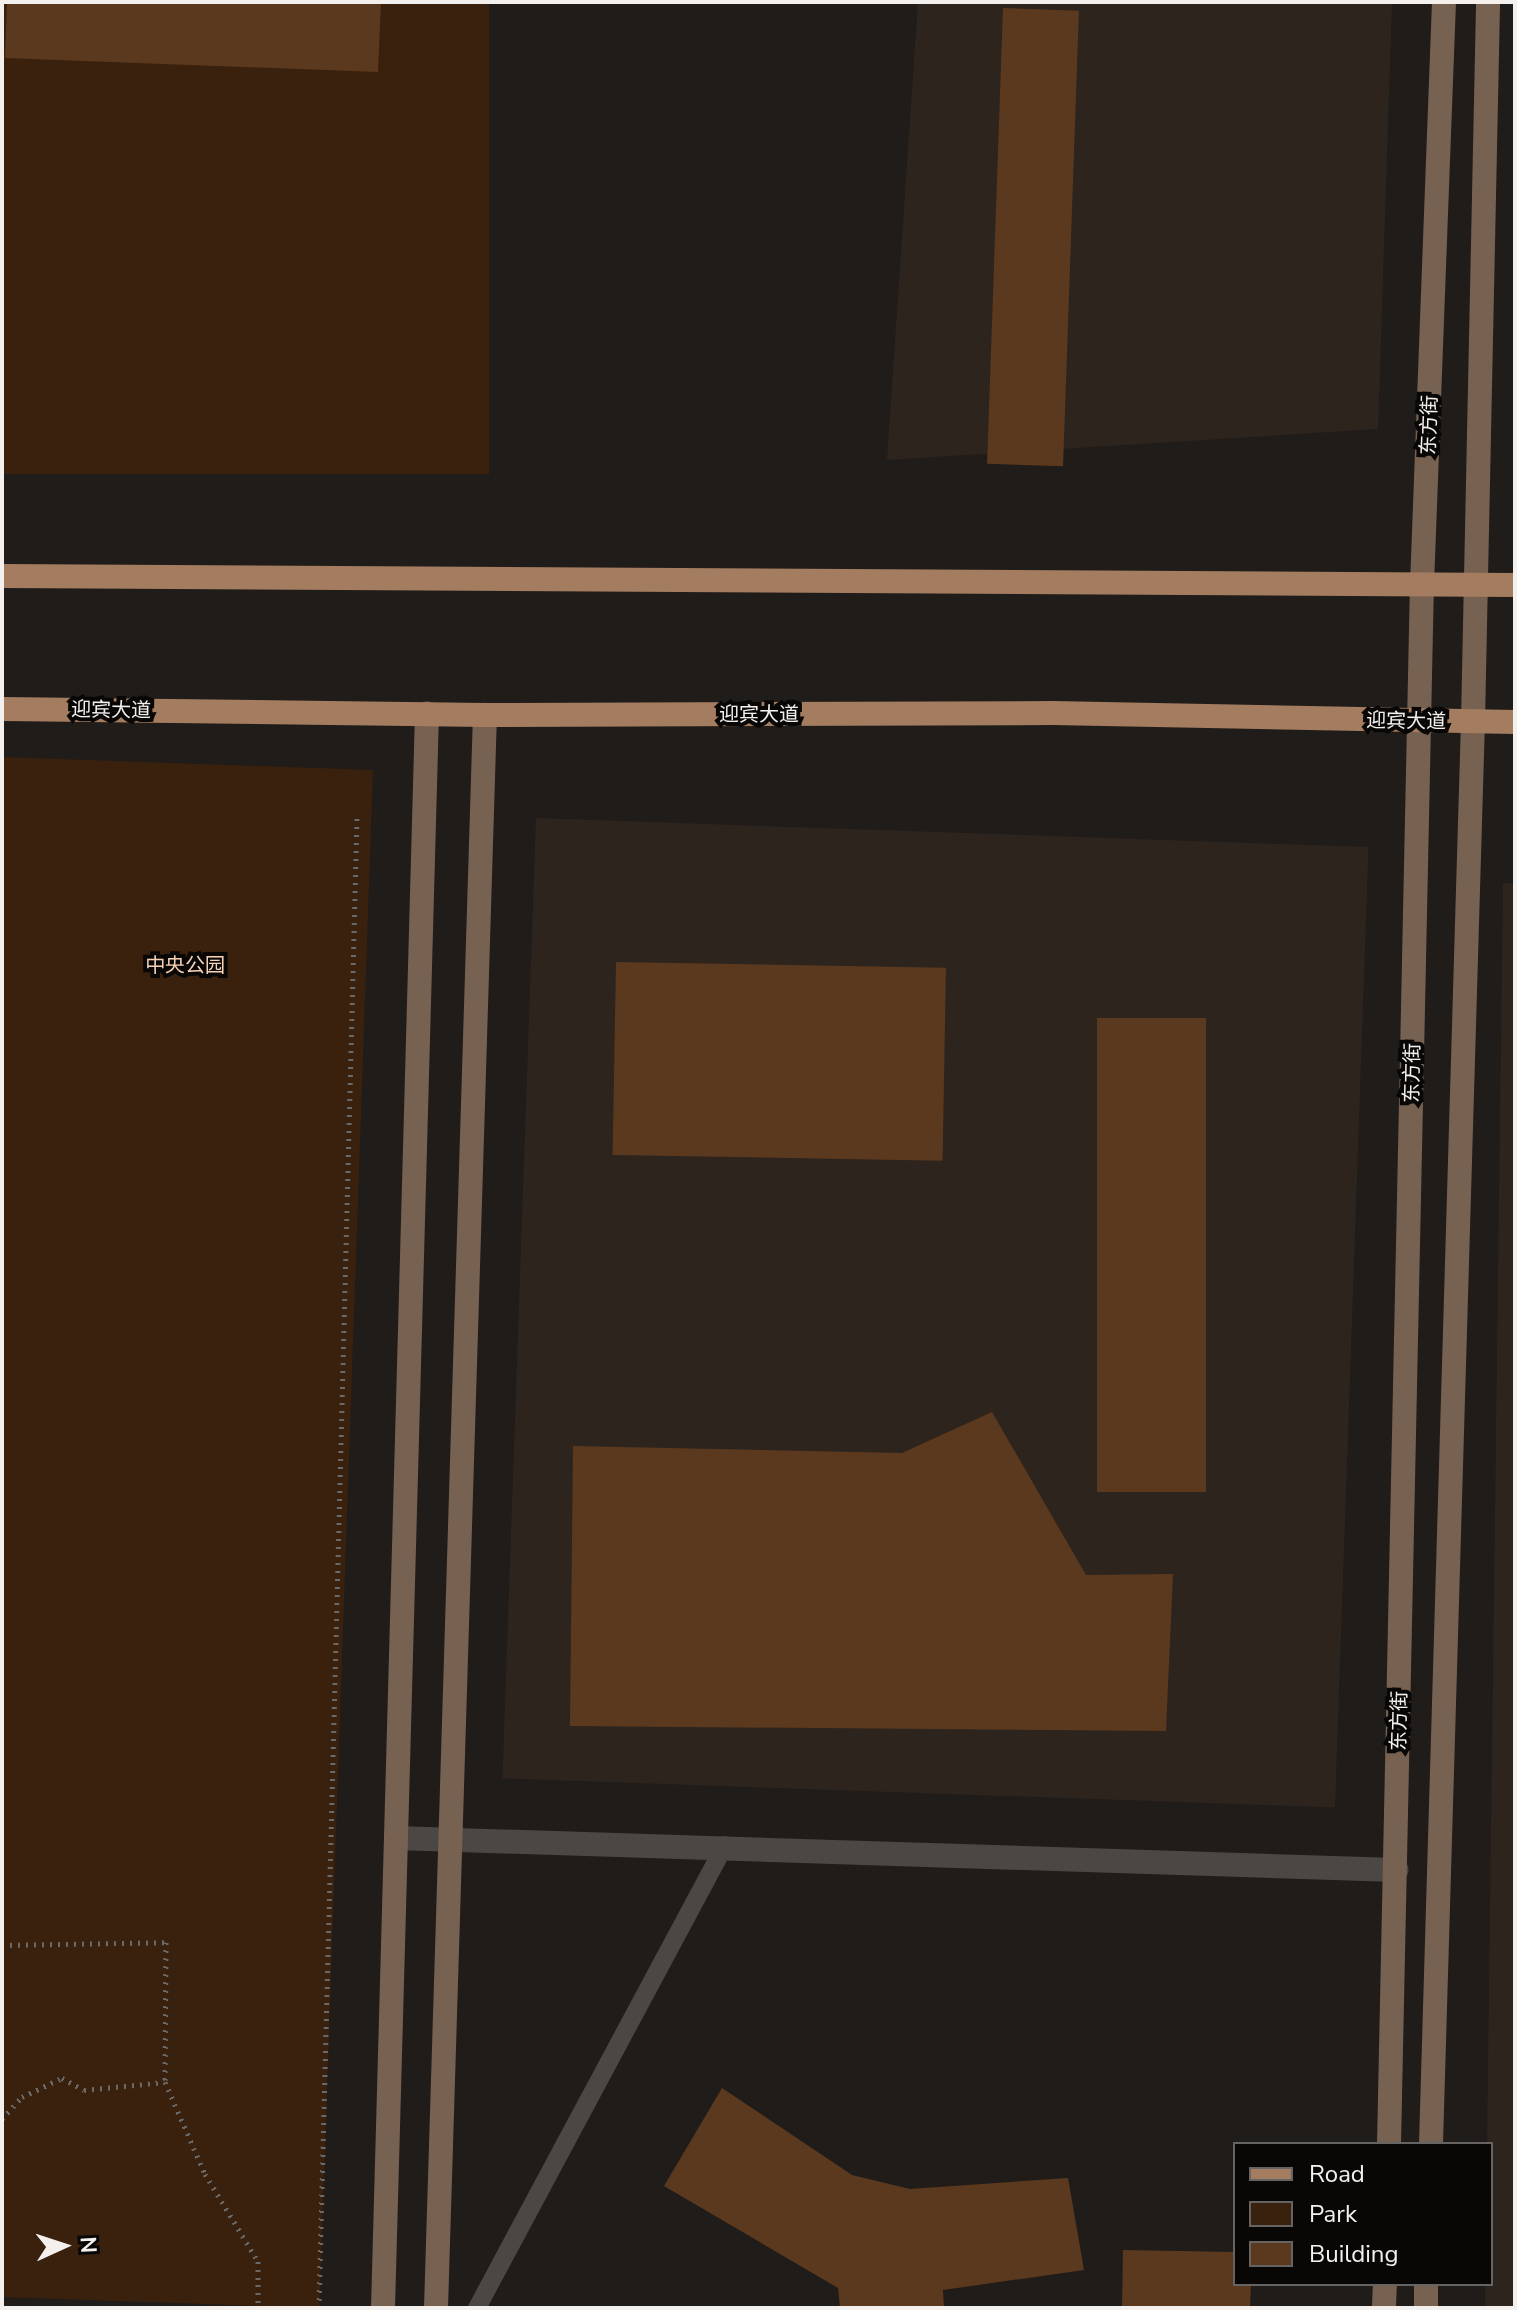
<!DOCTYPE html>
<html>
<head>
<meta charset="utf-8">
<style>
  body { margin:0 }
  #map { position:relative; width:1517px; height:2310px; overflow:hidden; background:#201c1a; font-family:"Nunito Sans","Noto Sans SC",sans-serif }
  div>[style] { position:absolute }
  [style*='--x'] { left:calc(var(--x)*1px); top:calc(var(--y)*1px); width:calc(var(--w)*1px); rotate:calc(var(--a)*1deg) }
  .built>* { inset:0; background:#2d241e; transform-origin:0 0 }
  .green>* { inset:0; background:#3a210d; transform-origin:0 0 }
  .building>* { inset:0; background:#5b391e; transform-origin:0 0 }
  .path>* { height:5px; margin-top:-2.5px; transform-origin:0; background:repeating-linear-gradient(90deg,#6c6866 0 2px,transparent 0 8px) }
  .lane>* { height:18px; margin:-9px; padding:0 9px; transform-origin:9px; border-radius:9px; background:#4b4744 }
  .street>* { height:24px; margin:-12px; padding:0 12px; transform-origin:12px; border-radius:12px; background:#4b4744 }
  .secondary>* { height:24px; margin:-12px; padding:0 12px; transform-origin:12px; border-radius:12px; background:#776252 }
  .primary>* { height:24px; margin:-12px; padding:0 12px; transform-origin:12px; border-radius:12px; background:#a47c5f }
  span { translate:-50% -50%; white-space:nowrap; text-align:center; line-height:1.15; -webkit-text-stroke:8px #080706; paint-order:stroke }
  .street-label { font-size:20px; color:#f3f0ee }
  .park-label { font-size:20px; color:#f7d1b6 }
  .frame { position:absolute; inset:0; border:4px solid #f3f0ee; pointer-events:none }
  .legend { position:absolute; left:1233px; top:2142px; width:260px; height:144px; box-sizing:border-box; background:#080706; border:2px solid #666463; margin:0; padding:10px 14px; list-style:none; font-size:24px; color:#f3f0ee }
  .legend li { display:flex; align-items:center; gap:16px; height:40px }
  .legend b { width:40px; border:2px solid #666463 }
  .north { position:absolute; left:24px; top:2206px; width:80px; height:80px; -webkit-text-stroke:6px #080706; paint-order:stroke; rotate:87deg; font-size:22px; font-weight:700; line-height:32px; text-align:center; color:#f3f0ee }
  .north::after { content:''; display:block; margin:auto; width:28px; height:36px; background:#f3f0ee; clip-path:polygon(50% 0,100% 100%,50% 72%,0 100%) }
</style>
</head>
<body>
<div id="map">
  <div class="built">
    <div style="clip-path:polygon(918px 2px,1392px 2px,1378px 429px,887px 460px)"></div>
    <div style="left:536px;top:818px;width:833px;height:961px;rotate:2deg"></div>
    <div style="clip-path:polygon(1503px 883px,1515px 883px,1515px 2308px,1485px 2308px,1485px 2284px,1491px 2284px,1491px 2144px,1487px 2144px)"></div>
  </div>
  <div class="green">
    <div style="left:2px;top:2px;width:487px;height:472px"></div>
    <div style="left:373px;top:770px;width:1539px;height:371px;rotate:92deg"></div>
  </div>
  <div class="building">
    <div style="clip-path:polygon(7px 2px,381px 2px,378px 72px,5px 58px)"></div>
    <div style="left:1003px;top:8px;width:76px;height:456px;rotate:2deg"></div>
    <div style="left:616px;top:962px;width:330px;height:193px;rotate:1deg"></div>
    <div style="left:1097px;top:1018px;width:109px;height:474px"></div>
    <div style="clip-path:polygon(992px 1412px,1086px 1575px,1173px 1574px,1166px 1731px,570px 1726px,573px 1446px,902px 1453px)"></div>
    <div style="clip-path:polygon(722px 2088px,852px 2175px,910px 2189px,1068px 2178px,1084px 2270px,943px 2290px,944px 2308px,840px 2308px,838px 2288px,664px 2186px)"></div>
    <div style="clip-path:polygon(1123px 2250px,1235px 2252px,1235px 2284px,1251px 2284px,1250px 2308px,1122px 2308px)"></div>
  </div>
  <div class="path">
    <div style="--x:2;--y:1945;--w:164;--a:-1"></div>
    <div style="--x:166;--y:1942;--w:140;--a:90.4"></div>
    <div style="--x:165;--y:2082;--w:100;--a:66.5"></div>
    <div style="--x:205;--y:2174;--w:102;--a:58.7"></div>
    <div style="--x:258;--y:2261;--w:47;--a:90"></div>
    <div style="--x:2;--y:2119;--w:30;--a:-48"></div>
    <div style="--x:22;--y:2097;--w:44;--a:-25.4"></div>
    <div style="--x:62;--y:2078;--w:25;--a:29"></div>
    <div style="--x:84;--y:2090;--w:81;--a:-5.6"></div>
    <div style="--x:319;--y:2308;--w:1490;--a:-88.54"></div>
  </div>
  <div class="lane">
    <div style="--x:477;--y:2308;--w:525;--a:-61.82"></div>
  </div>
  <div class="street">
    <div style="--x:396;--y:1838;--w:1001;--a:1.83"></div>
  </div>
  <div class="secondary">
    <div style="--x:1389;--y:2144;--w:1559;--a:-88.79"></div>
    <div style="--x:1422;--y:585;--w:583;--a:-87.84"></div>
    <div style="--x:1431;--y:2144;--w:1424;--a:-88.31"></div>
    <div style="--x:1473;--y:721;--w:719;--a:-88.8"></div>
    <div style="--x:383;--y:2308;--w:1595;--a:-88.42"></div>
    <div style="--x:436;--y:2308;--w:1594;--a:-88.24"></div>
    <div style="--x:1384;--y:2308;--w:24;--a:-88"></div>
    <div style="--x:1426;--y:2308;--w:24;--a:-90"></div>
  </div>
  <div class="primary">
    <div style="--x:2;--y:576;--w:1513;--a:0.34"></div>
    <div style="--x:2;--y:709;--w:483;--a:0.7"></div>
    <div style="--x:485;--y:715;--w:567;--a:-0.2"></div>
    <div style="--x:1052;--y:713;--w:463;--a:1.1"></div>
  </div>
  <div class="street-label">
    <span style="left:1429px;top:425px;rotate:-88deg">东方街</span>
    <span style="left:111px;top:710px;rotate:1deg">迎宾大道</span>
    <span style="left:759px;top:714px">迎宾大道</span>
    <span style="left:1406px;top:721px;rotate:1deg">迎宾大道</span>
    <span style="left:1412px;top:1073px;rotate:-89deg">东方街</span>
    <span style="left:1399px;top:1721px;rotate:-89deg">东方街</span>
  </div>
  <div class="park-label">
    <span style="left:185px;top:965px">中央公园</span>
  </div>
  <div class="frame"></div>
  <ul class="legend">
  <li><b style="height:10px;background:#a47c5f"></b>Road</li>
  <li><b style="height:22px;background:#3a210d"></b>Park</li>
  <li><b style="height:22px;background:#5b391e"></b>Building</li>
  </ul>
  <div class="north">N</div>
</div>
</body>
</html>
